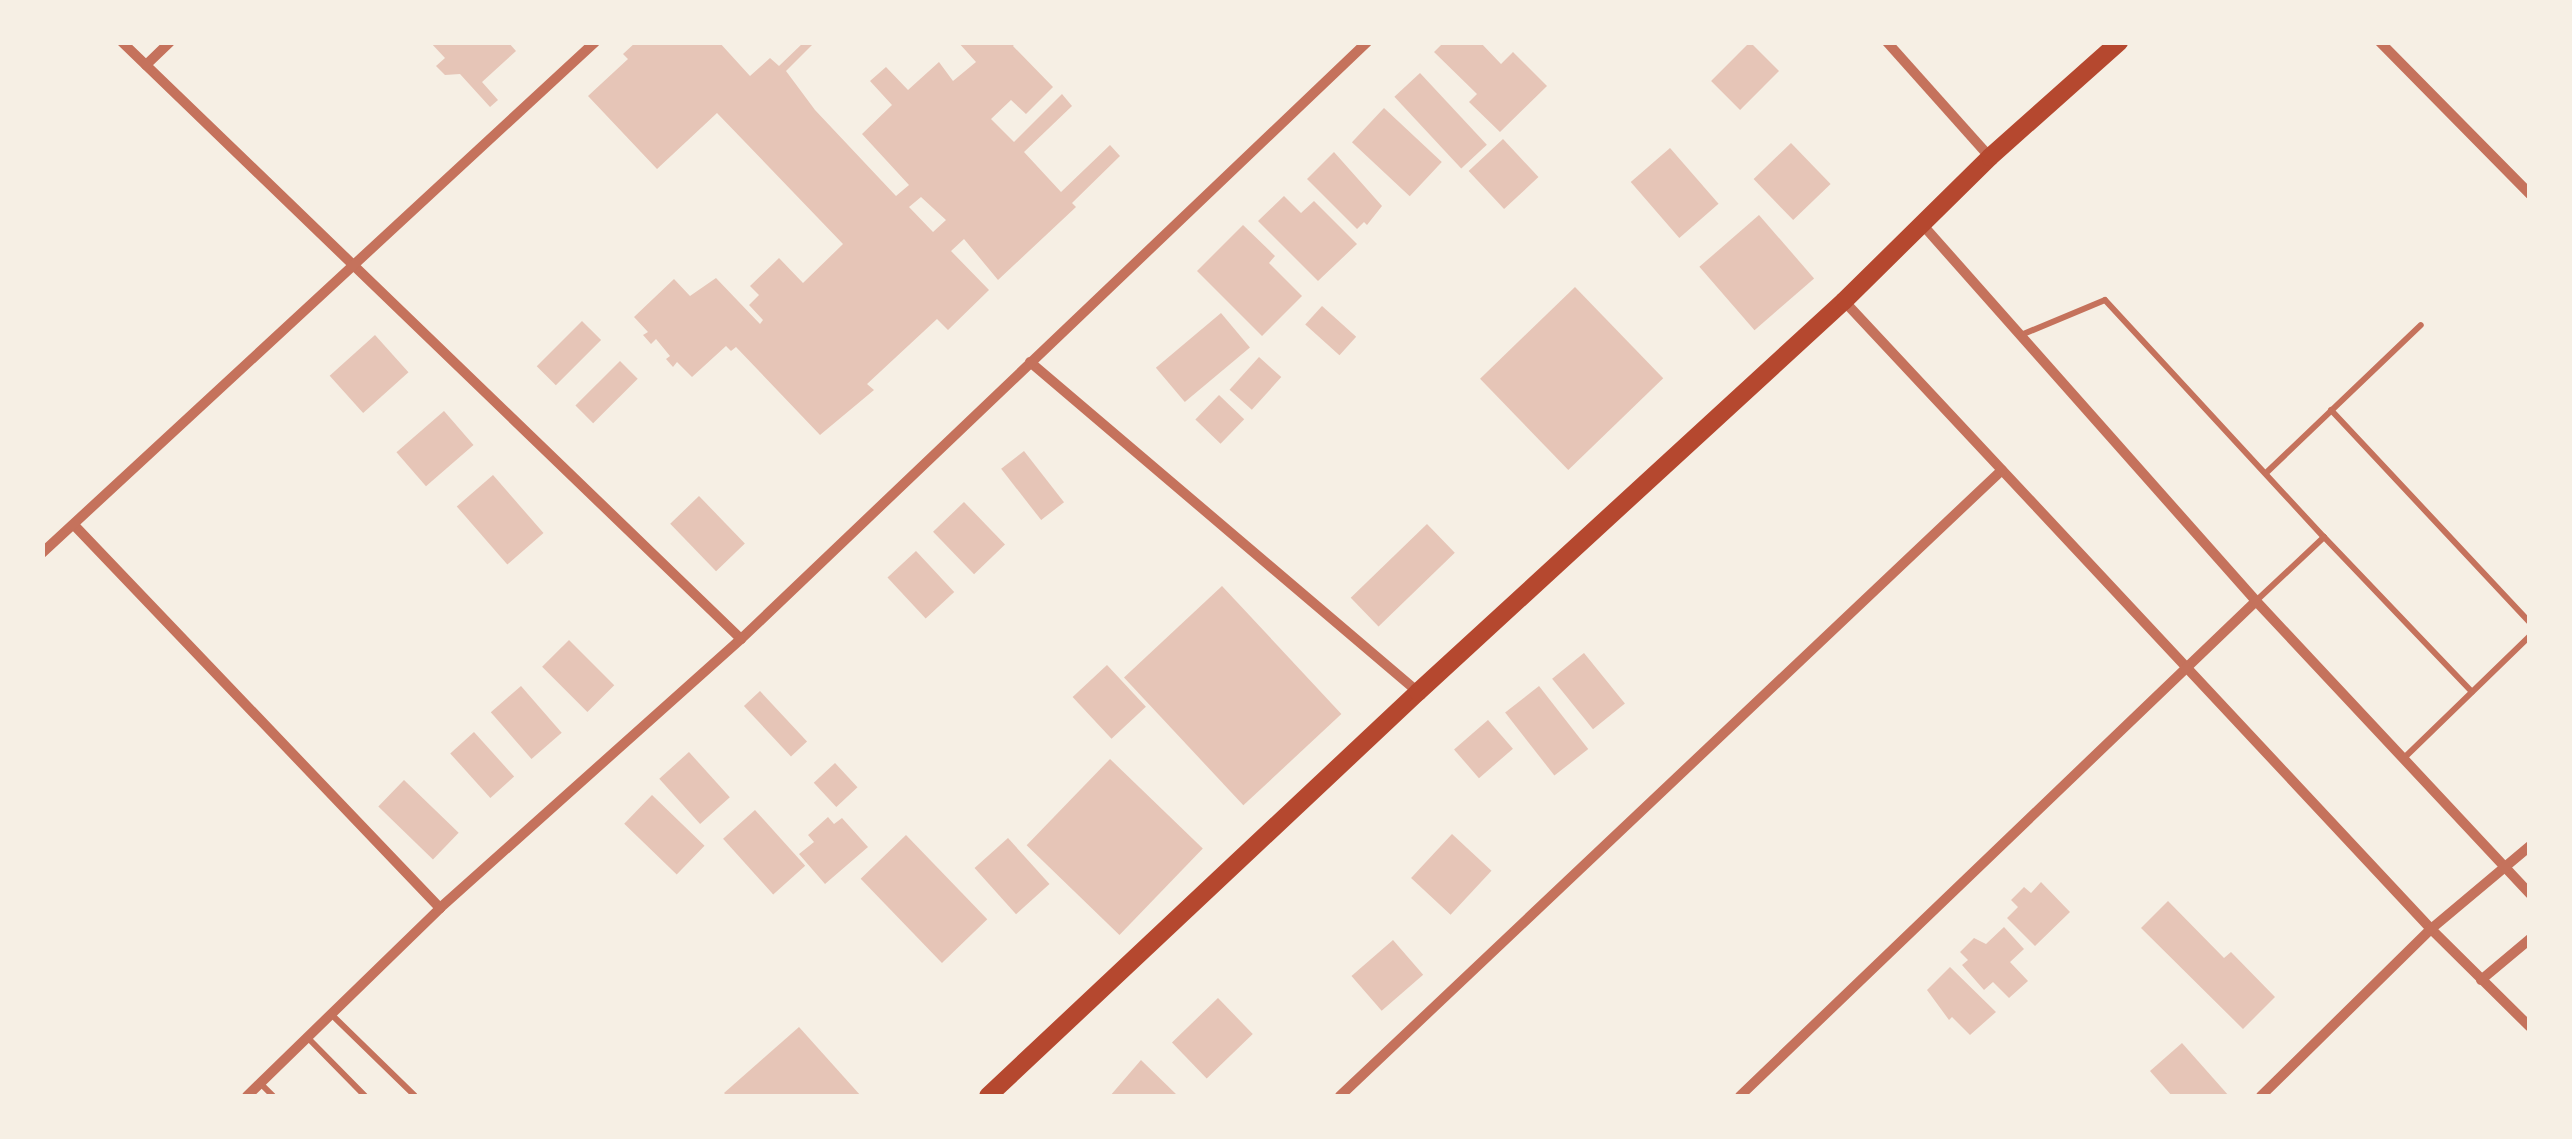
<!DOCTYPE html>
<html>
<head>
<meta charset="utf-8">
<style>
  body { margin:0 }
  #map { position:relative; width:2572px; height:1139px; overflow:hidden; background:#f6efe4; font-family:Cabin,sans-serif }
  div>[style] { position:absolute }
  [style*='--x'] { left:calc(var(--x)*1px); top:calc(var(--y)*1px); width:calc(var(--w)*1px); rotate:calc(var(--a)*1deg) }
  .building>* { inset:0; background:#e6c5b7; transform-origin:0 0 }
  .service>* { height:6px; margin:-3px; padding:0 3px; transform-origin:3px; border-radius:3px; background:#c5725c }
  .minor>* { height:10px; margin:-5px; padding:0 5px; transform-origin:5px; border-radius:5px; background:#c5725c }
  .secondary>* { height:18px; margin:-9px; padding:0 9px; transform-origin:9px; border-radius:9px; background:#b5482f }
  span { translate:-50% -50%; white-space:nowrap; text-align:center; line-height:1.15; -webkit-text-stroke:10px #f6efe4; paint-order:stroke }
  .frame { position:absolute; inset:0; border:45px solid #f6efe4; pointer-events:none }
</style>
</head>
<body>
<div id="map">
  <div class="building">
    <div style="clip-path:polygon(430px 42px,508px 42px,516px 51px,482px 82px,498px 100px,490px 107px,460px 74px,445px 75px,436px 66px,445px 58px)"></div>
    <div style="clip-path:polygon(evenodd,636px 42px,719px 42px,750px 76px,770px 58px,779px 66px,804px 42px,815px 42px,786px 71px,815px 110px,896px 196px,909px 185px,862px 134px,892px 105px,870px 81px,886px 67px,908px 90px,939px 62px,953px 81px,976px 62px,958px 42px,1016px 42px,1013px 46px,1053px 87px,1026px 114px,1011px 100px,991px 119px,1014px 142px,1062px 94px,1072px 106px,1024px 152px,1061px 192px,1110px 145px,1120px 156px,1072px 203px,1076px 207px,998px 280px,964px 239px,951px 251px,989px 290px,948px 330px,937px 319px,867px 384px,874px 390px,820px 435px,736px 347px,731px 351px,726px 346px,692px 377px,677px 362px,673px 367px,666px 359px,670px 356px,656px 339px,651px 344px,643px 335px,648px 332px,634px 317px,674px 279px,690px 296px,716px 278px,760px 324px,763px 320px,749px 305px,759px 295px,750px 286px,779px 258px,803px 283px,843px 244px,717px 113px,657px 169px,588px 96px,628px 59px,623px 54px,636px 42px,921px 197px,946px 220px,933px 232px,909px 207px,921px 197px)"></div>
    <div style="clip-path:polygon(1444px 42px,1480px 42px,1501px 64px,1513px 52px,1547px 86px,1500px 132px,1469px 102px,1477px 94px,1434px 52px)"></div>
    <div style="left:1750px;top:42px;width:41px;height:55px;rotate:45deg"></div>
    <div style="left:1420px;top:73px;width:98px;height:35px;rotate:47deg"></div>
    <div style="left:1384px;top:108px;width:79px;height:47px;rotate:43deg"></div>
    <div style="left:1503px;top:139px;width:52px;height:47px;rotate:47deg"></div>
    <div style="left:1791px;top:143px;width:57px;height:52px;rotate:46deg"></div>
    <div style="left:1670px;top:148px;width:74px;height:52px;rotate:49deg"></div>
    <div style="clip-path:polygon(1334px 152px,1382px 206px,1367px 225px,1364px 222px,1357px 229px,1307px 179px)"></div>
    <div style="clip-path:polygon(1284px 196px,1301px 213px,1314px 201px,1357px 244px,1318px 281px,1258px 221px)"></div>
    <div style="left:1759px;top:215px;width:84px;height:79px;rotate:49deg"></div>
    <div style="clip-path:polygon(1243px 225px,1275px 256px,1269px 263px,1302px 296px,1262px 336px,1197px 271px)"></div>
    <div style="left:1575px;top:287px;width:127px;height:132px;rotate:46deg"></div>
    <div style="left:1322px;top:306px;width:46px;height:25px;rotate:42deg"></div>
    <div style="left:1221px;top:313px;width:45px;height:85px;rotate:50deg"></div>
    <div style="left:582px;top:321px;width:27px;height:64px;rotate:45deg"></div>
    <div style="left:375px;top:335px;width:50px;height:61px;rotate:48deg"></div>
    <div style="left:1259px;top:357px;width:30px;height:44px;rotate:42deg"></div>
    <div style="left:620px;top:361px;width:25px;height:63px;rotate:45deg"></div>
    <div style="left:1219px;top:395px;width:35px;height:34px;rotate:44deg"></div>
    <div style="left:444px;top:411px;width:45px;height:63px;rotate:49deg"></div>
    <div style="left:1024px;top:451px;width:65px;height:29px;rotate:52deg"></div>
    <div style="left:493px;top:475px;width:77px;height:48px;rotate:49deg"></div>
    <div style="left:699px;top:496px;width:66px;height:40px;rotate:46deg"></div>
    <div style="left:964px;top:502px;width:59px;height:43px;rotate:46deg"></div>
    <div style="left:1427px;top:524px;width:40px;height:106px;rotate:46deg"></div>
    <div style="left:916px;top:551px;width:56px;height:39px;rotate:47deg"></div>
    <div style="left:1222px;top:586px;width:175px;height:134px;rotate:47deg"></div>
    <div style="left:569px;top:640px;width:64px;height:38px;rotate:45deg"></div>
    <div style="left:1584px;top:653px;width:65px;height:41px;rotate:51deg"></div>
    <div style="left:1107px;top:665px;width:57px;height:47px;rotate:47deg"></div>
    <div style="left:521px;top:686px;width:62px;height:40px;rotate:49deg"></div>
    <div style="left:1539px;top:686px;width:80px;height:43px;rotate:52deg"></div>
    <div style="left:760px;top:691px;width:69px;height:22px;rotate:47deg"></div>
    <div style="left:1488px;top:720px;width:38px;height:45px;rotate:49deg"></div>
    <div style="left:474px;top:732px;width:60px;height:32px;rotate:48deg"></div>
    <div style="left:689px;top:752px;width:61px;height:40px;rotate:48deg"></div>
    <div style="left:1110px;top:759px;width:129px;height:120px;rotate:44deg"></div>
    <div style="left:835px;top:763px;width:33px;height:29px;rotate:47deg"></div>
    <div style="left:404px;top:780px;width:76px;height:37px;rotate:44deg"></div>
    <div style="left:652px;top:795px;width:73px;height:40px;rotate:44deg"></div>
    <div style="left:755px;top:810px;width:75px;height:43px;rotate:48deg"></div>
    <div style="clip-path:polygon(828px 817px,834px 824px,842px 818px,868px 847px,825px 884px,799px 854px,814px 842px,808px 835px)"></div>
    <div style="left:1452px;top:834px;width:54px;height:60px;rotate:43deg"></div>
    <div style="left:906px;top:835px;width:117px;height:63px;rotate:46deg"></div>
    <div style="left:1008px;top:838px;width:62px;height:45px;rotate:48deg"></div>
    <div style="clip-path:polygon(2041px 882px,2070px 912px,2035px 946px,2007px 918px,2018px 907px,2011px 900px,2024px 887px,2031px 893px)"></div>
    <div style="clip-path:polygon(2168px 901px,2224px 958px,2231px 952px,2275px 997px,2243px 1029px,2141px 928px)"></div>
    <div style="clip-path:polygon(2004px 927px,2024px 949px,2010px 962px,2028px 981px,2009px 998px,1993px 982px,1984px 990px,1962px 965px,1968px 960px,1960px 952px,1974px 938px,1986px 944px)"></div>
    <div style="left:1393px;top:940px;width:46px;height:55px;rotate:49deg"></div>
    <div style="clip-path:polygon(1950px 967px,1996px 1012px,1970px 1035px,1952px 1017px,1949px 1020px,1927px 990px)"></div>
    <div style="left:1218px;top:998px;width:50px;height:64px;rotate:46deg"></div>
    <div style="clip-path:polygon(799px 1027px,861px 1096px,727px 1096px,724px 1093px)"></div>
    <div style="clip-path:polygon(2182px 1043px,2229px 1096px,2172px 1096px,2150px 1071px)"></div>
    <div style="clip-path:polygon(1141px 1060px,1178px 1096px,1110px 1096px)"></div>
  </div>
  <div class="service">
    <div style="--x:2021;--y:335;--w:91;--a:-22.6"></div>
    <div style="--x:2105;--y:300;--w:323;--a:47.3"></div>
    <div style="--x:2331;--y:410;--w:291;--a:46.9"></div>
    <div style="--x:2266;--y:473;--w:214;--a:-43.7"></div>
    <div style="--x:2257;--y:600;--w:92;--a:-43.2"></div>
    <div style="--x:2324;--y:537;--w:214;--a:46.3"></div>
    <div style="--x:2404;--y:758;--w:175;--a:-44.1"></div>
    <div style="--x:331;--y:1014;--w:117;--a:44.3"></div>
    <div style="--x:307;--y:1037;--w:83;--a:45.5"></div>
    <div style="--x:260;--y:1083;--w:18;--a:45"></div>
  </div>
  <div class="minor">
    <div style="--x:122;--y:42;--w:860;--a:43.96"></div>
    <div style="--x:1887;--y:42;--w:154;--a:48.2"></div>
    <div style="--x:2380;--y:42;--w:214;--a:45.4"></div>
    <div style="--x:146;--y:65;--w:33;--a:-44"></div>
    <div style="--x:1921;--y:223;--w:505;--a:48.45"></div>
    <div style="--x:2256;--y:601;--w:401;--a:46.9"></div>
    <div style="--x:1844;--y:301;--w:860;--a:46.93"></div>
    <div style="--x:2431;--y:929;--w:139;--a:44.7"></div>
    <div style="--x:1030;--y:362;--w:509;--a:40.38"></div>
    <div style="--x:74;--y:525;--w:530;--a:46.3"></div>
    <div style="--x:42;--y:553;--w:753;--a:-42.74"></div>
    <div style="--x:2481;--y:980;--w:64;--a:-39.9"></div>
    <div style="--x:247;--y:1096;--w:269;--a:-44.2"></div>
    <div style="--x:440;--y:908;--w:404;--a:-41.8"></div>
    <div style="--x:741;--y:639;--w:865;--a:-43.64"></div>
    <div style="--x:1340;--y:1096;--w:911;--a:-43.4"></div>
    <div style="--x:1740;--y:1096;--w:715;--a:-43.81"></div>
    <div style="--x:2261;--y:1096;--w:238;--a:-44.5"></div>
    <div style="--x:2431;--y:929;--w:129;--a:-40"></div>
  </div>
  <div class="secondary">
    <div style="--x:988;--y:1096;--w:590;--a:-43.21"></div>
    <div style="--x:1418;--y:692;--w:578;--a:-42.55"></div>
    <div style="--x:1844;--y:301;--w:205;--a:-44.6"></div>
    <div style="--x:1990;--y:157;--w:173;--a:-41.7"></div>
  </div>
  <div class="frame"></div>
</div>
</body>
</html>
